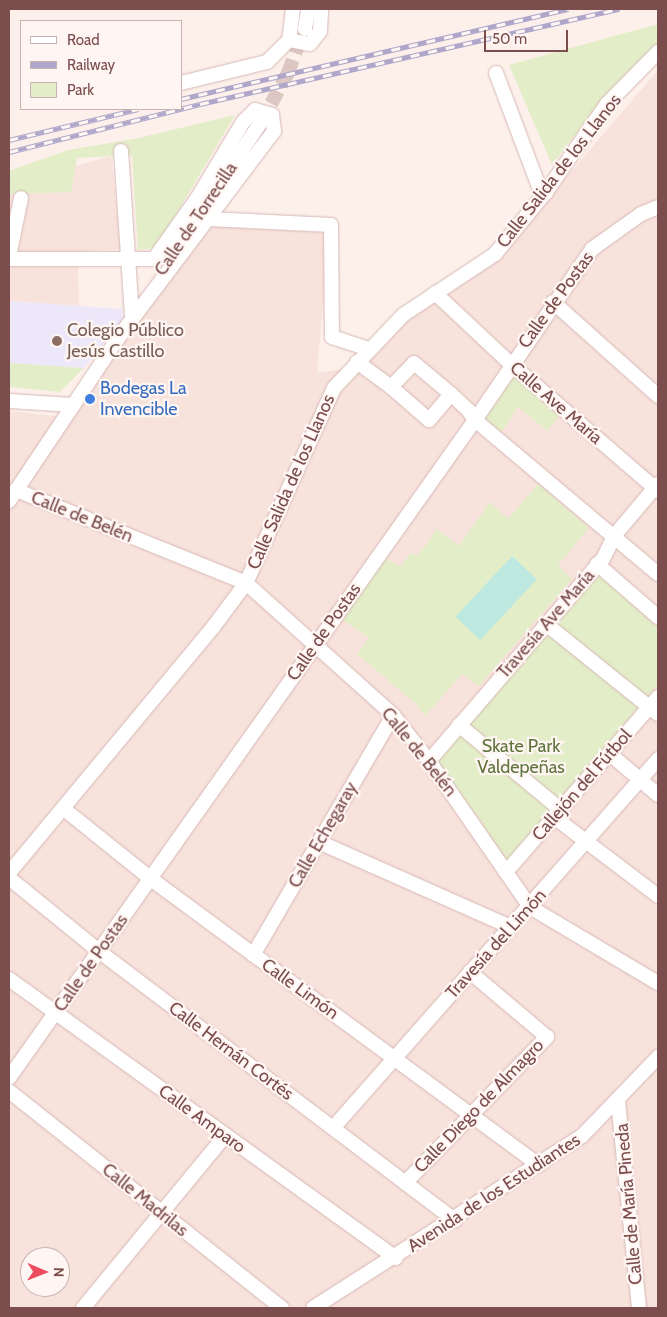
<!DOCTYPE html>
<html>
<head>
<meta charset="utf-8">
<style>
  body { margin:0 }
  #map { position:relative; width:667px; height:1317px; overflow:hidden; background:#fdf0eb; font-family:Cabin,sans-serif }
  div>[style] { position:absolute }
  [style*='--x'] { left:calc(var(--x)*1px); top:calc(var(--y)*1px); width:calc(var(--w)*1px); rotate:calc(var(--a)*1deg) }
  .residential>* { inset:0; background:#f8e2dc }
  .education>* { inset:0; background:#ede7fa }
  .green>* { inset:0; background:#e3edc8 }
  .water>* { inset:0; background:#bee9e1; transform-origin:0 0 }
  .minor-tunnel>* { height:14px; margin-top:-7px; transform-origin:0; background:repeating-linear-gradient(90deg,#dcc7c3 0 14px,transparent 0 21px) }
  .roads { filter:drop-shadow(0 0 1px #d6b8b5) drop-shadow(0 0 1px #d6b8b5) }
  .minor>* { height:14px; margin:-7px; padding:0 7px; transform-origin:7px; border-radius:7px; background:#fff }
  .rail>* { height:5px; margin-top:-2.5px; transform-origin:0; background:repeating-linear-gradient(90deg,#fff6f3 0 9px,#aea7ca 0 18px); box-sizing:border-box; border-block:1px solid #aea7ca }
  .dots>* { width:14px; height:14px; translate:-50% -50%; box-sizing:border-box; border:2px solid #fff6f3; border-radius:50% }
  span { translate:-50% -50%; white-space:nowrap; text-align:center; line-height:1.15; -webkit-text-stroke:4.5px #fff6f3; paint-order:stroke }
  .street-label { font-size:18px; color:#7b4d4c }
  .education-label { font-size:18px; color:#785e54 }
  .left { translate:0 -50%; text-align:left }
  .shop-label { font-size:18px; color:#366cbe }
  .park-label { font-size:18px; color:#60753d }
  .frame { position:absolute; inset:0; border:10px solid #7b4d4c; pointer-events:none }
  .legend { position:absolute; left:20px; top:20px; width:162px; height:90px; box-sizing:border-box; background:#fff6f3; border:1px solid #cab2b0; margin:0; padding:6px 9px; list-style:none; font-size:15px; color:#7b4d4c }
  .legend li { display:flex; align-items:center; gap:10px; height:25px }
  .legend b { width:25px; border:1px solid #cab2b0 }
  .north { position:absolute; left:20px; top:1247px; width:50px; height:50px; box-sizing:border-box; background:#fff6f3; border:1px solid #cab2b0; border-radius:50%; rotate:91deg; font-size:14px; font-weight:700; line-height:20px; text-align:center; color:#7b4d4c }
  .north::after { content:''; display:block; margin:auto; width:18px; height:22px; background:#eb4d5f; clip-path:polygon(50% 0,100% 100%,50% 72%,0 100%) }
  .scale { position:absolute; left:484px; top:30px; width:84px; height:22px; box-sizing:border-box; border:2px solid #7b4d4c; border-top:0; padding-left:6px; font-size:15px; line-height:18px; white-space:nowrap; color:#7b4d4c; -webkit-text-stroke:4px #fff6f3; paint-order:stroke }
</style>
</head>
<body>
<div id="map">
  <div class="residential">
    <div style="clip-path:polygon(evenodd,658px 70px,658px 1308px,9px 1308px,9px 411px,74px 418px,126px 334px,211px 226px,329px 233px,317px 373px,361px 366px,421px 301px,499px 256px,658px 70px,30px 1257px,60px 1257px,60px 1287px,30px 1287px,30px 1257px)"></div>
    <div style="clip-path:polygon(111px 156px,121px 249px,83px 251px,78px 268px,79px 306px,9px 301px,9px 194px,70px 192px,75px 166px)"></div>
  </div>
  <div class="education">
    <div style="clip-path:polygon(9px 301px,122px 309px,123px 319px,84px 368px,9px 363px)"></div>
  </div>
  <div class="green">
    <div style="clip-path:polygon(658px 24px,658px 47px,597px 106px,552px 165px,509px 65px)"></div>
    <div style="clip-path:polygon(235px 115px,156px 248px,138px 250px,132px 155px,77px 158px,71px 192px,9px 194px,9px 171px,68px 150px,134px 139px)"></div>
    <div style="clip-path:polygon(9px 363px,84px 368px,60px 392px,9px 387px)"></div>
    <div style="clip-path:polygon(515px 375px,561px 413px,547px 431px,518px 407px,500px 434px,482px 420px)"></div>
    <div style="clip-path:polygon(538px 484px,589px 528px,558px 565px,572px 579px,479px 686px,462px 674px,425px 716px,416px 704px,357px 654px,369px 638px,340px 618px,385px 557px,400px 567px,411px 553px,418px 556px,437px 529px,459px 546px,490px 502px,508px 519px)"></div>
    <div style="clip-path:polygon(599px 575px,658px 628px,658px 684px,509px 862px,438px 761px)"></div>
  </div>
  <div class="water">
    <div style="left:512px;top:556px;width:34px;height:83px;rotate:43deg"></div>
  </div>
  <div class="minor-tunnel">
    <div style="--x:261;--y:122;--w:56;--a:-61.1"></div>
    <div style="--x:288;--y:73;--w:44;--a:-69.9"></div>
  </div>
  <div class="roads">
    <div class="minor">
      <div style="--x:293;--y:9;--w:31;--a:97"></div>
      <div style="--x:289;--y:40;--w:21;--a:11"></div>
      <div style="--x:310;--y:44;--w:16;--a:-52"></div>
      <div style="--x:320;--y:31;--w:22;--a:-87"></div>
      <div style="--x:305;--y:29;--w:20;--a:-81"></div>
      <div style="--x:496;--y:73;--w:122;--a:69.3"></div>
      <div style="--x:539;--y:187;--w:9;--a:36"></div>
      <div style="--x:181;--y:83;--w:89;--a:-13.7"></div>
      <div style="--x:267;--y:62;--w:31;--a:-45"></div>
      <div style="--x:121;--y:151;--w:165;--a:86.2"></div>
      <div style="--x:209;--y:219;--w:122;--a:2.8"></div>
      <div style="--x:331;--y:225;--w:112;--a:89.5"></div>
      <div style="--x:332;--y:337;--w:39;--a:18"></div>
      <div style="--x:178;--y:246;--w:149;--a:-56.2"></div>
      <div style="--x:9;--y:257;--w:60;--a:-78.5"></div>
      <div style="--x:9;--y:259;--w:145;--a:0"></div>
      <div style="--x:154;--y:259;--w:76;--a:-54.6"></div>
      <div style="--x:198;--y:197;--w:87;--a:-59"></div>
      <div style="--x:243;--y:122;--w:17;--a:-45"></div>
      <div style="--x:255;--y:110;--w:18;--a:16"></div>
      <div style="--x:272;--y:115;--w:16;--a:83"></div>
      <div style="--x:274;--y:131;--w:258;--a:127"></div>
      <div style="--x:435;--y:293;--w:104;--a:43.1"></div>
      <div style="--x:511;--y:364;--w:194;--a:40.8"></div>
      <div style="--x:553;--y:302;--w:141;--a:41.8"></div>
      <div style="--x:357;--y:362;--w:42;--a:36.3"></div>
      <div style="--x:451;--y:394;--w:34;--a:130"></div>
      <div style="--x:429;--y:420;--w:50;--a:-139"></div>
      <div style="--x:391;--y:387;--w:33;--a:-46"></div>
      <div style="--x:414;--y:363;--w:48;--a:40"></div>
      <div style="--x:451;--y:394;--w:25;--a:43"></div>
      <div style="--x:469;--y:411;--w:11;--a:56"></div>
      <div style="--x:475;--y:420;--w:239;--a:40.1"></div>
      <div style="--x:9;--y:401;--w:64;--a:3.6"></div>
      <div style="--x:16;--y:490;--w:248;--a:22"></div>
      <div style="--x:246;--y:583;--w:198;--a:41.9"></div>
      <div style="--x:393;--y:715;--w:58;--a:52"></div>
      <div style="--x:429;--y:761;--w:178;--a:55.3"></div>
      <div style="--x:530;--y:907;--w:149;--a:30.7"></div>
      <div style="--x:9;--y:501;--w:205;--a:-56.2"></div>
      <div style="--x:597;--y:564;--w:81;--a:41"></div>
      <div style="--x:546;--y:624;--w:144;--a:38.8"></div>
      <div style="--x:459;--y:725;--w:133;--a:39.8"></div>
      <div style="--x:610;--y:754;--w:63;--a:40.5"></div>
      <div style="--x:429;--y:761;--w:267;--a:-49.3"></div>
      <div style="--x:603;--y:559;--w:25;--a:-64"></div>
      <div style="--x:614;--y:536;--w:68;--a:-49.8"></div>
      <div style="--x:64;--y:809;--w:112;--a:38.8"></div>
      <div style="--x:151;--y:879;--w:482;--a:36.4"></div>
      <div style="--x:554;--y:817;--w:131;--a:37.2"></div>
      <div style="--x:319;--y:842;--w:210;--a:23.9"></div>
      <div style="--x:506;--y:872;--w:232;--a:-49"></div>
      <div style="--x:9;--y:873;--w:321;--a:-50.3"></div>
      <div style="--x:214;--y:626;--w:54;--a:-53.3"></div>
      <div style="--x:246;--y:583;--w:214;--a:-65.7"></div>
      <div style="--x:334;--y:388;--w:100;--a:-46.6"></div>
      <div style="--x:403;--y:315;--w:110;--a:-33.5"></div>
      <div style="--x:495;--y:254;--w:80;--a:-50.6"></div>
      <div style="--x:546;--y:192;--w:107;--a:-55.3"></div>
      <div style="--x:607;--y:104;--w:73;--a:-45.6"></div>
      <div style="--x:9;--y:878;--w:117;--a:39.1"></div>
      <div style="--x:100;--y:952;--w:445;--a:37.1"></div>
      <div style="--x:253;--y:955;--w:278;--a:-59.7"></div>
      <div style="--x:9;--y:979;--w:477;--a:35.8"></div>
      <div style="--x:9;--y:1078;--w:806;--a:-54.69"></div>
      <div style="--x:475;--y:420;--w:207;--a:-55.6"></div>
      <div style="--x:592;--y:249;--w:60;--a:-35.5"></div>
      <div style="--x:641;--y:214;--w:18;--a:-22"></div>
      <div style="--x:9;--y:1091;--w:349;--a:38.5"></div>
      <div style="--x:618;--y:1101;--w:208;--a:84.2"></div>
      <div style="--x:333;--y:1128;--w:492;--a:-48.6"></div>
      <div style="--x:405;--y:1183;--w:204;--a:-45.8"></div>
      <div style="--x:547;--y:1037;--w:101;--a:-139.8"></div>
      <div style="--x:83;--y:1308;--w:223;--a:-50.5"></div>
      <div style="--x:313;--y:1308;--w:319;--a:-32.6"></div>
      <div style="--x:582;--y:1136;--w:110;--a:-46.1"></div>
    </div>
  </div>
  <div class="rail">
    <div style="--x:181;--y:99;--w:398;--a:-13.1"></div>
    <div style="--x:9;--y:140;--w:133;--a:-13.5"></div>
    <div style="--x:9;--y:152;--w:197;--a:-14.1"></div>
    <div style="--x:200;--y:104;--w:430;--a:-12.8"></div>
  </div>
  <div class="dots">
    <div style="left:57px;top:341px;background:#8d6e63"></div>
    <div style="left:90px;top:399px;background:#3f7fe0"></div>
  </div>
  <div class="street-label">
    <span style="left:559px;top:171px;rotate:-52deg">Calle Salida de los Llanos</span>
    <span style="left:196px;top:219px;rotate:-56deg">Calle de Torrecilla</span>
    <span style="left:556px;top:300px;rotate:-54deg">Calle de Postas</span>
    <span style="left:556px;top:403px;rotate:41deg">Calle Ave María</span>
    <span style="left:291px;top:482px;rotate:-66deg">Calle Salida de los Llanos</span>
    <span style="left:82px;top:517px;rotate:22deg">Calle de Belén</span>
    <span style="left:546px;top:624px;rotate:-49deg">Travesía Ave María</span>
    <span style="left:324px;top:632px;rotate:-55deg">Calle de Postas</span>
    <span style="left:419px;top:752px;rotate:51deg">Calle de Belén</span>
    <span style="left:582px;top:785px;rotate:-49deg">Callejón del Fútbol</span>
    <span style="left:323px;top:835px;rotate:-60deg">Calle Echegaray</span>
    <span style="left:496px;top:944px;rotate:-48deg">Travesía del Limón</span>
    <span style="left:91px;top:963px;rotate:-55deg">Calle de Postas</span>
    <span style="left:300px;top:989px;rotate:36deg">Calle Limón</span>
    <span style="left:231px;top:1051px;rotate:37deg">Calle Hernán Cortés</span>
    <span style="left:479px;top:1106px;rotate:-46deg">Calle Diego de Almagro</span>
    <span style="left:202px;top:1119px;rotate:36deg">Calle Amparo</span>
    <span style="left:494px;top:1193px;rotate:-33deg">Avenida de los Estudiantes</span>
    <span style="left:145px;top:1200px;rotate:39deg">Calle Madrilas</span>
    <span style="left:629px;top:1204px;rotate:-95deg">Calle de María Pineda</span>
  </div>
  <div class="education-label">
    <span class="left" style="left:67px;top:341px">Colegio Público<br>Jesús Castillo</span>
  </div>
  <div class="shop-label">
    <span class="left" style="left:100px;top:399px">Bodegas La<br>Invencible</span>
  </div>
  <div class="park-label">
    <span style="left:521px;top:757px">Skate Park<br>Valdepeñas</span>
  </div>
  <div class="frame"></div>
  <ul class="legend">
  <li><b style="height:6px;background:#fff"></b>Road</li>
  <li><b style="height:6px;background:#aea7ca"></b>Railway</li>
  <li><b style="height:14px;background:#e3edc8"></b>Park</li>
  </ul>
  <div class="north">N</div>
  <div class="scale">50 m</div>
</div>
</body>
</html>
